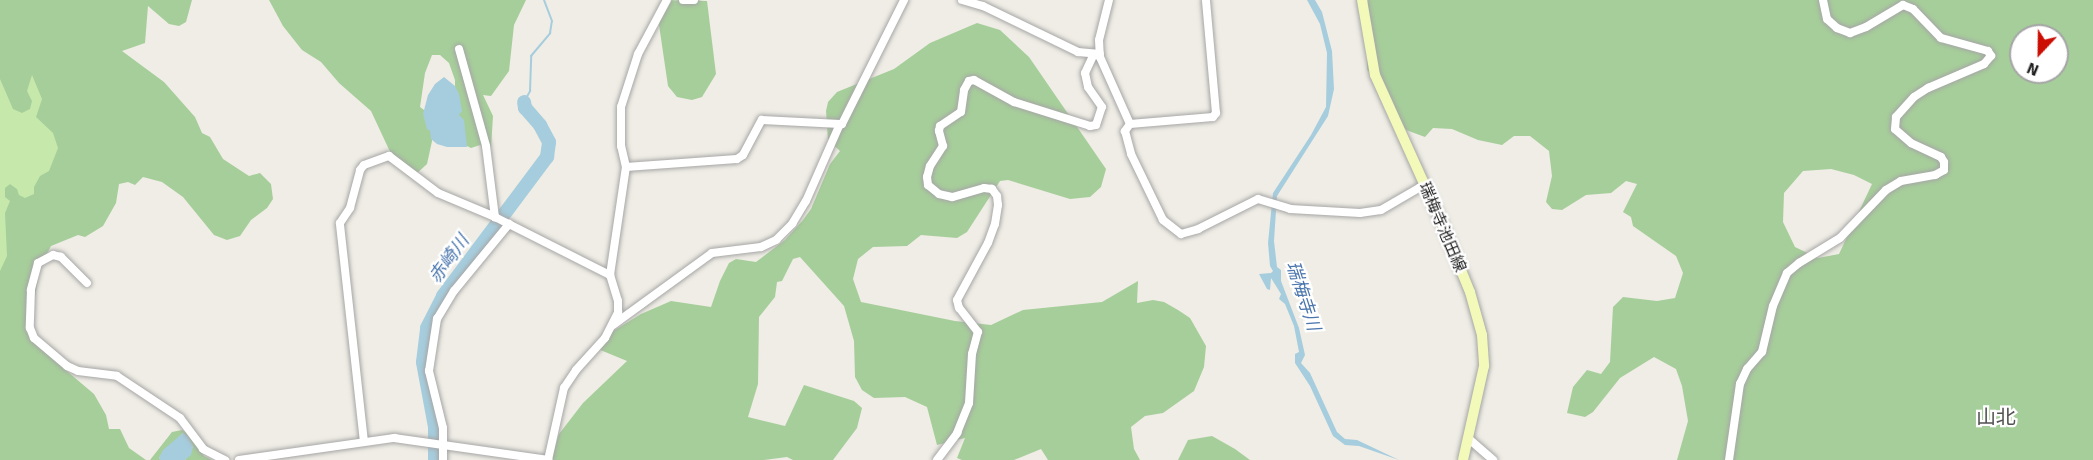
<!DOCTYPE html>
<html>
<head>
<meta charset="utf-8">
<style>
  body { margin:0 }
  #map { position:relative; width:2093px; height:460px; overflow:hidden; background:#efede5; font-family:Signika,"Noto Sans JP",sans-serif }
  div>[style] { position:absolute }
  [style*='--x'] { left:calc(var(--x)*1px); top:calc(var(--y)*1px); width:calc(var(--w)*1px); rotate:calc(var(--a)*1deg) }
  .grass>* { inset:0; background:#c6e9ab }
  .forest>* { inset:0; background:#a6ce9a }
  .water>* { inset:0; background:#a6cddd }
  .stream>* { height:2px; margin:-1px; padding:0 1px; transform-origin:1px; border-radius:1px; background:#a6cddd }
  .river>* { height:14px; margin:-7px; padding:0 7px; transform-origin:7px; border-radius:7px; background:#a6cddd }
  .roads { filter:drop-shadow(0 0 2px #a6a6a6) drop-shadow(0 0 2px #a6a6a6) }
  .minor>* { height:8px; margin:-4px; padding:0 4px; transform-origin:4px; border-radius:4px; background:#fff }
  .secondary>* { height:10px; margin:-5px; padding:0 5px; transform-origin:5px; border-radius:5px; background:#f2f9b9 }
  span { translate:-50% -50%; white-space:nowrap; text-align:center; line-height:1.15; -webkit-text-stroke:4.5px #fff; paint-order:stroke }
  .street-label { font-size:16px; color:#1f1f1f }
  .water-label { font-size:18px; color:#4c77ae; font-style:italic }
  .quarter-label { font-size:20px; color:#525252 }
  .north { position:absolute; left:2009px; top:24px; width:60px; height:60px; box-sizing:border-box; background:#fff; border:2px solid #a5a5a5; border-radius:50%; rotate:202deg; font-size:16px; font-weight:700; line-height:24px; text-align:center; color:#1f1f1f }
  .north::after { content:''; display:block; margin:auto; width:21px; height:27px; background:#cb0d02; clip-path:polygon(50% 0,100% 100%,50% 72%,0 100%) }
</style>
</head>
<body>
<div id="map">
  <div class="grass">
    <div style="clip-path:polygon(0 0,102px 191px,31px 217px,0 332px)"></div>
  </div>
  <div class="forest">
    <div style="clip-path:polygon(0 0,192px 0,186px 22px,179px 26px,169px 24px,148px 6px,145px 43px,122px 51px,164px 82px,195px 117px,202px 133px,210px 137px,223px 159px,249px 176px,260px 173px,271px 184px,273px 199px,267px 208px,251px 220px,240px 236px,227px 240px,214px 235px,183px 197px,162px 182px,143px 177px,135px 185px,128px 182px,119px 184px,116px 203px,103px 226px,85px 237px,78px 235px,51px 246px,40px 267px,29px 334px,36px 345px,94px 394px,106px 415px,109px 429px,120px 429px,129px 448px,146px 460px,0 460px,0 271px,7px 256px,5px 213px,10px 201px,5px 197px,5px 188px,10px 184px,17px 189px,19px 195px,25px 198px,34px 194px,34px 187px,40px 176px,49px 171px,58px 148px,53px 133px,36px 117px,42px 99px,32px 75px,27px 91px,32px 101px,30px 109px,22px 113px,13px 109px,0 79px)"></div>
    <div style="clip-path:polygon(269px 0,526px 0,514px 25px,509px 71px,491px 96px,483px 95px,493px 116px,491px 148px,480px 145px,471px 148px,463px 144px,455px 96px,455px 80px,449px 63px,440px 55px,432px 55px,425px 73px,420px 107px,428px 113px,434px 132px,427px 164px,415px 175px,392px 156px,371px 111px,339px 83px,321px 62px,302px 50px,283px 26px)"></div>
    <div style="clip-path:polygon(663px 0,707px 1px,716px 74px,702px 97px,692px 100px,677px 97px,668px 86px,658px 18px)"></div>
    <div style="clip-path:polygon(evenodd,1368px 0,2093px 0,2093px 460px,1677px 460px,1688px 421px,1682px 386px,1676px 369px,1654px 357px,1620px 378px,1593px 412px,1585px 417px,1567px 413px,1573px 387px,1587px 370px,1601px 374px,1610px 362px,1613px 307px,1623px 297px,1657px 301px,1675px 298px,1683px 273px,1676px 256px,1633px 226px,1631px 217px,1623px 212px,1637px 184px,1626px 181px,1611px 193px,1586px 195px,1562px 210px,1552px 209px,1546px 202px,1552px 176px,1549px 151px,1530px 136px,1514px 136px,1502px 145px,1478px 140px,1452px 129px,1433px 128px,1425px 137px,1406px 130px,1367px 69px,1368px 0,2021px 36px,2057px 36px,2057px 72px,2021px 72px,2021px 36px,1368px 0,1831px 169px,1854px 175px,1872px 184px,1839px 254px,1818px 258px,1795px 247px,1783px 222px,1784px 193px,1803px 171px,1831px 169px)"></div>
    <div style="clip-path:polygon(977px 23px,1000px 30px,1029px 57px,1106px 169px,1101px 187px,1090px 197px,1070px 199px,1008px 180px,1000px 181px,967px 232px,957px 238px,921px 235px,907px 246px,873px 247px,858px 259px,853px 279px,861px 302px,955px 321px,991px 325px,1023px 310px,1102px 302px,1138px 281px,1137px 303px,1153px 300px,1164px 302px,1178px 310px,1190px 318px,1206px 346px,1204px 367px,1194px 391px,1163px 413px,1145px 416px,1131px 427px,1134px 449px,1140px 460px,1048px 460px,1041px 449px,1014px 460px,962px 460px,957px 458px,965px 438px,937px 445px,927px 407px,905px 397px,874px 398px,862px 390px,855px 377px,854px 341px,844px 306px,800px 257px,793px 259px,782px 281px,777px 282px,775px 297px,759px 317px,758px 384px,748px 417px,785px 426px,804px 385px,854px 401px,862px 408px,857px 428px,833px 460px,793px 460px,787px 457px,764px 460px,551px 460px,559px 434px,583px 403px,627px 361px,598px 349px,610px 333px,641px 314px,671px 301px,711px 307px,720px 281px,729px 263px,736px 259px,756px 262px,785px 240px,803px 220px,811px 209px,830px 164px,840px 151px,828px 140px,826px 111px,828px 102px,837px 92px,894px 69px,930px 43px)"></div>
    <div style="clip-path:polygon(182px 430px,189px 434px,204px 456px,212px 460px,185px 460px,193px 447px,183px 433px,162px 454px,159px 458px,161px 460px,150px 460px,172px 432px)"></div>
    <div style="clip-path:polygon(1212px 436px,1235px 449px,1250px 460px,1178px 460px,1188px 440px)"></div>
  </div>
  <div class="water">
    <div style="clip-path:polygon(1307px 0,1315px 0,1322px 12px,1332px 51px,1334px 89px,1328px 116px,1277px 196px,1274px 241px,1277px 267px,1281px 270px,1281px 281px,1299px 328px,1305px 355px,1301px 363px,1310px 373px,1337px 432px,1345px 439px,1357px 440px,1399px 460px,1359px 446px,1345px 445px,1333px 436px,1310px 386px,1295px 363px,1295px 354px,1299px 352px,1294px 326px,1285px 304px,1279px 299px,1281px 294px,1271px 278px,1270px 290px,1267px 289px,1259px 274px,1271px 273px,1273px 271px,1270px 266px,1268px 243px,1273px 193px,1311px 135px,1326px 107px,1327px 53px,1320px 24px)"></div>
    <div style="clip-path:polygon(444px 77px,455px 86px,459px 94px,462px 111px,459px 115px,464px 120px,467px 147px,447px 147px,437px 144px,431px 139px,430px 131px,427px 129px,423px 114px,428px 95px,435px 84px)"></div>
    <div style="clip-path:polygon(183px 433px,188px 436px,193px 447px,191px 455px,185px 460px,160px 460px,159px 458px,163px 450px)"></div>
  </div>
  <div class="stream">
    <div style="--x:524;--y:102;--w:13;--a:-61"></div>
    <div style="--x:530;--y:91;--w:35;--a:-88"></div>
    <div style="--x:531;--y:56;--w:30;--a:-50"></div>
    <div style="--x:550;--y:33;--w:12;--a:-81"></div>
    <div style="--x:552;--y:21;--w:22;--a:-111"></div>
  </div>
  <div class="river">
    <div style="--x:435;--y:460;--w:33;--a:-90"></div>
    <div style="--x:435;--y:427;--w:66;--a:-100.5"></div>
    <div style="--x:423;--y:362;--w:34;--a:-83"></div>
    <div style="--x:427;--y:328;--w:36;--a:-63"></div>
    <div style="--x:443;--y:296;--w:174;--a:-53.2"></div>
    <div style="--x:547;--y:157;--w:15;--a:-82"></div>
    <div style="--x:549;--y:142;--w:19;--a:-118"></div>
    <div style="--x:540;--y:125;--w:23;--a:-131"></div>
    <div style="--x:525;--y:108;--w:6;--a:-99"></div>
  </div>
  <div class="roads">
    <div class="minor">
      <div style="--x:683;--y:0;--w:11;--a:0"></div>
      <div style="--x:962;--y:0;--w:22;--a:16"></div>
      <div style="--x:983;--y:6;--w:106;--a:25.8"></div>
      <div style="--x:1078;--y:52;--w:22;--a:5"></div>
      <div style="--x:1109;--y:0;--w:41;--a:104"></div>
      <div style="--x:1099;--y:40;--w:17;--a:87"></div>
      <div style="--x:1100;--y:57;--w:73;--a:65.9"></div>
      <div style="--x:459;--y:49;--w:101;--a:74.4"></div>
      <div style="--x:486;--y:146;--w:72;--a:82.8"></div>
      <div style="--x:1130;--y:124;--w:9;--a:126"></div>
      <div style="--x:1125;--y:131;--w:24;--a:75"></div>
      <div style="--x:1131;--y:154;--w:73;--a:64.1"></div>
      <div style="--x:1163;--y:220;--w:23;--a:38"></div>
      <div style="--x:1181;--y:234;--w:18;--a:-16"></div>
      <div style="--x:1198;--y:229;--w:67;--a:-26.6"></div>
      <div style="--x:1258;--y:199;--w:34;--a:17"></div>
      <div style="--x:1290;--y:209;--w:70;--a:3.3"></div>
      <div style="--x:1360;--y:213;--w:21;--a:-8"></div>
      <div style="--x:1381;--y:210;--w:50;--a:-30.2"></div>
      <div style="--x:1130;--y:124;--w:83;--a:-4.8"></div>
      <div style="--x:1213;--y:117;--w:5;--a:-53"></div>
      <div style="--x:1216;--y:113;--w:113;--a:-95.1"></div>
      <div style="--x:626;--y:167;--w:111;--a:-4.1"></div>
      <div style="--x:737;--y:159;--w:7;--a:-34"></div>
      <div style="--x:743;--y:155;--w:40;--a:-62"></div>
      <div style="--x:762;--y:120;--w:78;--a:2.9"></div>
      <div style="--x:87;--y:283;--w:37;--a:-135"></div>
      <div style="--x:61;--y:257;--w:8;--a:-166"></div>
      <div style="--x:53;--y:255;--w:17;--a:152"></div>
      <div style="--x:38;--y:263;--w:28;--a:105"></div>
      <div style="--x:31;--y:290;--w:38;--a:92"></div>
      <div style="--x:30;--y:328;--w:11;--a:68"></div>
      <div style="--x:34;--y:338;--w:43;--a:40.3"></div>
      <div style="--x:67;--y:366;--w:12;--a:24"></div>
      <div style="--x:78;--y:371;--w:39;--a:7"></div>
      <div style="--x:117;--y:376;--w:76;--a:33.7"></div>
      <div style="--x:180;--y:418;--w:39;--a:53"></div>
      <div style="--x:203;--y:449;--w:25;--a:27"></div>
      <div style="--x:613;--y:325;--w:122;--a:-36"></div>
      <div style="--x:712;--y:253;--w:49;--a:-7"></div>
      <div style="--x:761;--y:247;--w:17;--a:-25"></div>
      <div style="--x:776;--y:240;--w:23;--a:-45"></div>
      <div style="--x:792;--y:224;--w:27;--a:-59"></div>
      <div style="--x:806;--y:201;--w:84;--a:-66.2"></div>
      <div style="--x:840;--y:124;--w:2;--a:0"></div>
      <div style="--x:842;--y:124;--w:139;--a:-63.4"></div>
      <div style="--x:1469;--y:439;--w:32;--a:41"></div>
      <div style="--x:364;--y:442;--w:220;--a:-96.3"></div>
      <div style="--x:340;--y:223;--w:18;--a:-56"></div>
      <div style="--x:350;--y:208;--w:39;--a:-75"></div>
      <div style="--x:360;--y:170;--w:6;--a:-51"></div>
      <div style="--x:364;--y:165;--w:27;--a:-20"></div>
      <div style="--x:389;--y:156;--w:61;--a:37.1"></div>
      <div style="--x:438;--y:193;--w:62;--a:22.8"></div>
      <div style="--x:495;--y:217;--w:129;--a:26.8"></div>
      <div style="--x:239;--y:460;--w:157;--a:-8.1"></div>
      <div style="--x:394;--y:438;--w:156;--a:8.1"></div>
      <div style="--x:443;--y:460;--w:32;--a:-90"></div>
      <div style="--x:443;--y:428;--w:59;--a:-103.8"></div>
      <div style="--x:429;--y:371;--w:53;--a:-81.3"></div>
      <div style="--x:437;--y:319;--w:33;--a:-59"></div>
      <div style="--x:454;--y:291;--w:87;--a:-50.6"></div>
      <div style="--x:548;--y:460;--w:74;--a:-77.5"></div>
      <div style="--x:564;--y:388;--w:22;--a:-56"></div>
      <div style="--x:576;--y:370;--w:43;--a:-47.8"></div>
      <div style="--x:605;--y:338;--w:29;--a:-63"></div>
      <div style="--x:618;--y:312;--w:11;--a:-90"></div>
      <div style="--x:618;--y:301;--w:27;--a:-107"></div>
      <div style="--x:610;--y:275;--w:109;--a:-81.6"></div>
      <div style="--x:626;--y:167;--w:22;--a:-103"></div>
      <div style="--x:621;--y:146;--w:39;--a:-90"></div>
      <div style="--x:621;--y:107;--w:56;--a:-72.2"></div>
      <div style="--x:638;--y:54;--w:61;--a:-61.8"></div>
      <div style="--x:937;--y:460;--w:34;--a:-53"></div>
      <div style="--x:957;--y:433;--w:32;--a:-68"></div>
      <div style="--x:969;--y:403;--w:49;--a:-86.5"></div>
      <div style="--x:972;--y:354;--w:23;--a:-75"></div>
      <div style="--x:978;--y:332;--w:31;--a:-128"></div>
      <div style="--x:959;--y:308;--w:8;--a:-104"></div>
      <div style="--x:957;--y:300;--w:65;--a:-61.5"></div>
      <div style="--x:988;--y:243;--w:20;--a:-70"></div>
      <div style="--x:995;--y:224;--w:19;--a:-81"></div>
      <div style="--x:998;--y:205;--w:9;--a:-96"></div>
      <div style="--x:997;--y:196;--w:9;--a:-126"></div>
      <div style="--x:992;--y:189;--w:8;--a:-173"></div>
      <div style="--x:984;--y:188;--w:33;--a:164"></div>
      <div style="--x:952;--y:197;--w:13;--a:-167"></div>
      <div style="--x:939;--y:194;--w:14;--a:-141"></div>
      <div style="--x:928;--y:185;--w:8;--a:-97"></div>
      <div style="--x:927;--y:177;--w:11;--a:-75"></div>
      <div style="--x:930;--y:166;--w:24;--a:-57"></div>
      <div style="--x:943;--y:146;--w:16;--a:-105"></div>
      <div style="--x:939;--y:131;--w:5;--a:-79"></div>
      <div style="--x:940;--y:126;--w:25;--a:-34"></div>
      <div style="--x:961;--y:112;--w:22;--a:-82"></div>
      <div style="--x:964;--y:90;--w:10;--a:-61"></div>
      <div style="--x:969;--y:81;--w:5;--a:-11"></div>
      <div style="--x:974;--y:80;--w:46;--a:28.8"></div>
      <div style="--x:1014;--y:102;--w:80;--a:17.5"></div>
      <div style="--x:1090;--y:126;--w:6;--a:-9"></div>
      <div style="--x:1096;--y:125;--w:19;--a:-72"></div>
      <div style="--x:1102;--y:107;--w:24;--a:-125"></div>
      <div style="--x:1088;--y:87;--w:14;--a:-102"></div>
      <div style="--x:1085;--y:73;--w:21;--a:-65"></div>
      <div style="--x:1729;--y:460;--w:77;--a:-81.8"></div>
      <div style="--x:1740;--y:384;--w:17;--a:-65"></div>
      <div style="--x:1747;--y:369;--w:23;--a:-49"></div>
      <div style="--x:1762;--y:352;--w:47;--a:-76.6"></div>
      <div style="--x:1773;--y:306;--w:36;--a:-67"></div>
      <div style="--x:1787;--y:273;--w:16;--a:-40"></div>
      <div style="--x:1799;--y:263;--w:48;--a:-31.4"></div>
      <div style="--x:1840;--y:238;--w:66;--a:-46.2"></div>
      <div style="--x:1886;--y:190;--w:17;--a:-31"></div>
      <div style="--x:1901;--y:181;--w:35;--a:-10"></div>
      <div style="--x:1935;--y:175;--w:10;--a:-29"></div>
      <div style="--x:1944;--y:170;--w:8;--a:-90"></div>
      <div style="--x:1944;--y:162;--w:6;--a:-121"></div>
      <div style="--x:1941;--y:157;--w:33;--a:-155"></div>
      <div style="--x:1911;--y:143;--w:21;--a:-139"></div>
      <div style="--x:1895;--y:129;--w:12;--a:-85"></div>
      <div style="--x:1896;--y:117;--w:27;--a:-48"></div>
      <div style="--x:1914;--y:97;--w:17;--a:-33"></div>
      <div style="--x:1928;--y:88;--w:61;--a:-23.2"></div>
      <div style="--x:1984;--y:64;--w:11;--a:-49"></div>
      <div style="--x:1991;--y:56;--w:6;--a:-121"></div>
      <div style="--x:1988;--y:51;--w:49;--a:-164.5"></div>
      <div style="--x:1941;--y:38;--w:40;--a:-134"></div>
      <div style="--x:1913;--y:9;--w:11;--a:-158"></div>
      <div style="--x:1903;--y:5;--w:43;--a:149.3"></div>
      <div style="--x:1866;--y:27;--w:17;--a:159"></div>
      <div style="--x:1850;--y:33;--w:14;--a:-159"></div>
      <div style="--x:1837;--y:28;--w:13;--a:-138"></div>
      <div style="--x:1827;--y:19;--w:19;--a:-102"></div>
    </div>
    <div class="secondary">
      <div style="--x:1362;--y:0;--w:76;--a:80.2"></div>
      <div style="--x:1375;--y:75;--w:160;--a:65.7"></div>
      <div style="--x:1441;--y:221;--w:77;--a:67.8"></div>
      <div style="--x:1470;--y:292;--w:45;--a:74.4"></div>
      <div style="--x:1482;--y:335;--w:31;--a:86"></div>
      <div style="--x:1484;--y:366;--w:96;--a:102.6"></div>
    </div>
  </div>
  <div class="street-label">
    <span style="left:1442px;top:227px;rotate:67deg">瑞梅寺池田線</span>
  </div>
  <div class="water-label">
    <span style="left:449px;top:259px;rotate:-54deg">赤崎川</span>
    <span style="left:1303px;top:296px;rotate:72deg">瑞梅寺川</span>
  </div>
  <div class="quarter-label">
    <span style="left:1996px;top:417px">山北</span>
  </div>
  <div class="north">N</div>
</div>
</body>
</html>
